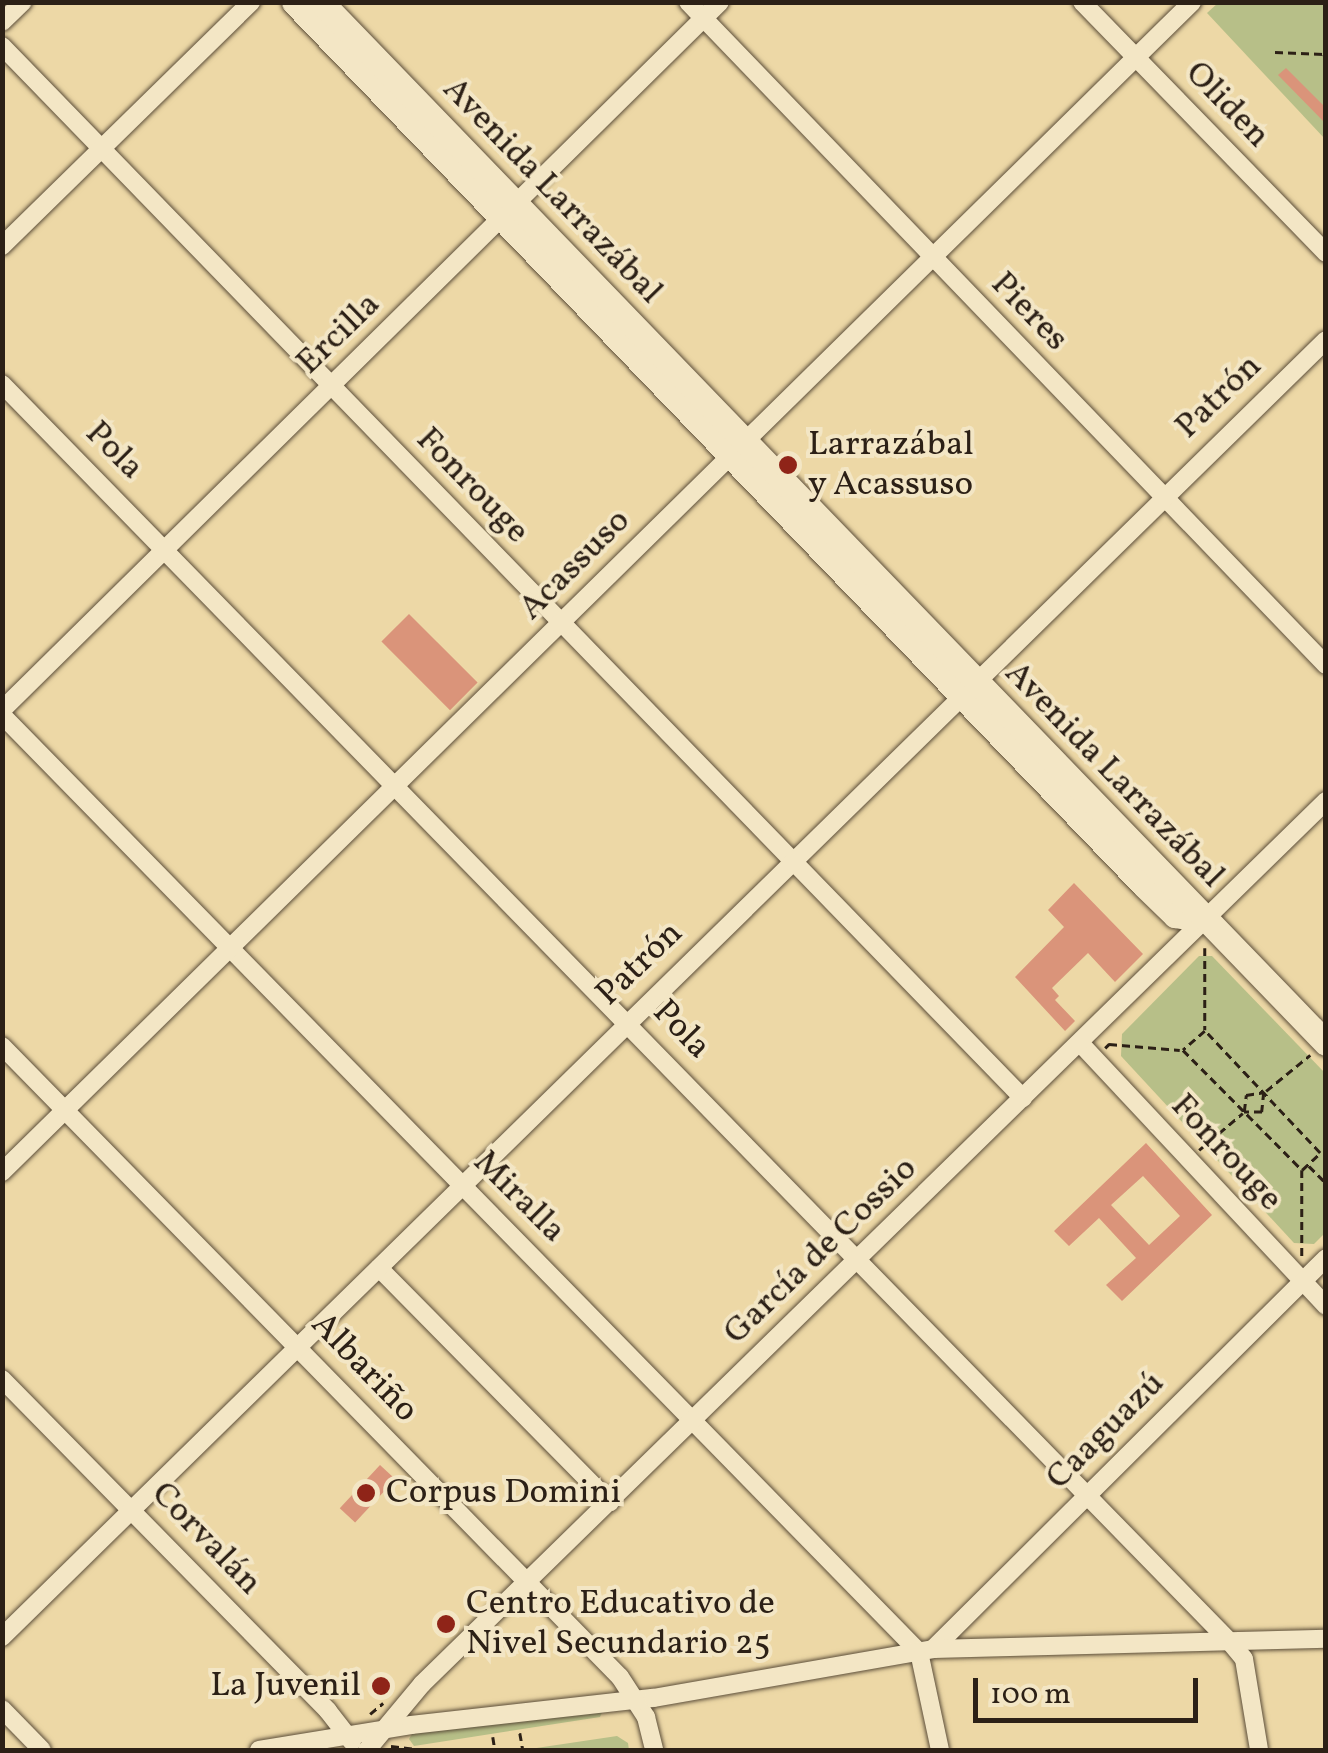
<!DOCTYPE html>
<html>
<head>
<meta charset="utf-8">
<style>
  body { margin:0 }
  #map { position:relative; width:1328px; height:1753px; overflow:hidden; background:#edd8a6; font-family:Vollkorn,serif }
  div>[style] { position:absolute }
  [style*='--x'] { left:calc(var(--x)*1px); top:calc(var(--y)*1px); width:calc(var(--w)*1px); rotate:calc(var(--a)*1deg) }
  .green>* { inset:0; background:#b7bf88 }
  .building>* { inset:0; background:#da947a; transform-origin:0 0 }
  .path>* { height:2.5px; margin-top:-1.25px; transform-origin:0; background:repeating-linear-gradient(90deg,#2c2016 0 8px,transparent 0 13px) }
  .roads { filter:drop-shadow(0 0 2px #5c4e3a) drop-shadow(0 0 2px #5c4e3a) }
  .street>* { height:18px; margin:-9px; padding:0 9px; transform-origin:9px; border-radius:9px; background:#f3e6c5 }
  .secondary>* { height:25px; margin:-12.5px; padding:0 12.5px; transform-origin:12.5px; border-radius:12.5px; background:#f3e6c5 }
  .dots>* { width:28px; height:28px; translate:-50% -50%; box-sizing:border-box; border:5px solid #f3e6c5; border-radius:50% }
  span { translate:-50% -50%; white-space:nowrap; text-align:center; line-height:1.15; -webkit-text-stroke:8px #f3e6c5; paint-order:stroke }
  .street-label { font-size:35px; color:#2c2016 }
  .poi-label { font-size:35px; color:#2c2016 }
  .left { translate:0 -50%; text-align:left }
  .right { translate:-100% -50%; text-align:right }
  .frame { position:absolute; inset:0; border:5px solid #2c2016; pointer-events:none }
  .scale { position:absolute; left:973px; top:1678px; width:225px; height:45px; box-sizing:border-box; border:5px solid #2c2016; border-top:0; padding-left:12px; font-size:30px; line-height:35px; white-space:nowrap; color:#2c2016; -webkit-text-stroke:8px #f3e6c5; paint-order:stroke }
</style>
</head>
<body>
<div id="map">
  <div class="green">
    <div style="clip-path:polygon(1218px 3px,1325px 3px,1325px 139px,1207px 13px)"></div>
    <div style="clip-path:polygon(1199px 956px,1212px 956px,1325px 1073px,1325px 1233px,1314px 1244px,1294px 1243px,1121px 1056px,1122px 1034px)"></div>
    <div style="clip-path:polygon(596px 1705px,604px 1708px,600px 1717px,414px 1746px,409px 1739px,412px 1734px)"></div>
    <div style="clip-path:polygon(617px 1736px,628px 1743px,629px 1750px,523px 1750px)"></div>
  </div>
  <div class="building">
    <div style="clip-path:polygon(1286px 68px,1326px 108px,1326px 124px,1278px 75px)"></div>
    <div style="left:409px;top:614px;width:97px;height:39px;rotate:45deg"></div>
    <div style="clip-path:polygon(1074px 883px,1143px 954px,1115px 982px,1088px 953px,1052px 988px,1059px 996px,1055px 1000px,1075px 1021px,1065px 1031px,1015px 977px,1064px 927px,1048px 910px)"></div>
    <div style="clip-path:polygon(evenodd,1146px 1143px,1212px 1215px,1122px 1301px,1106px 1285px,1136px 1258px,1099px 1218px,1069px 1246px,1054px 1231px,1146px 1143px,1143px 1176px,1180px 1216px,1149px 1245px,1111px 1205px,1143px 1176px)"></div>
    <div style="left:380px;top:1465px;width:21px;height:59px;rotate:43deg"></div>
  </div>
  <div class="path">
    <div style="--x:1275;--y:52;--w:49;--a:2.3"></div>
    <div style="--x:1324;--y:54;--w:6;--a:72"></div>
    <div style="--x:1205;--y:948;--w:82;--a:90"></div>
    <div style="--x:1105;--y:1048;--w:6;--a:-45"></div>
    <div style="--x:1109;--y:1044;--w:71;--a:4.8"></div>
    <div style="--x:1266;--y:1091;--w:57;--a:-39.3"></div>
    <div style="--x:1264;--y:1092;--w:20;--a:96"></div>
    <div style="--x:1262;--y:1112;--w:18;--a:180"></div>
    <div style="--x:1244;--y:1112;--w:17;--a:-83"></div>
    <div style="--x:1246;--y:1095;--w:18;--a:-9"></div>
    <div style="--x:1199;--y:1150;--w:57;--a:-40.1"></div>
    <div style="--x:1309;--y:1166;--w:24;--a:45"></div>
    <div style="--x:1302;--y:1170;--w:25;--a:-43"></div>
    <div style="--x:1320;--y:1153;--w:168;--a:-133.3"></div>
    <div style="--x:1205;--y:1031;--w:29;--a:139"></div>
    <div style="--x:1183;--y:1050;--w:169;--a:45.2"></div>
    <div style="--x:1302;--y:1170;--w:87;--a:90"></div>
    <div style="--x:370;--y:1714;--w:17;--a:-40"></div>
    <div style="--x:520;--y:1733;--w:17;--a:80"></div>
    <div style="--x:493;--y:1737;--w:13;--a:81"></div>
    <div style="--x:391;--y:1746;--w:23;--a:7"></div>
  </div>
  <div class="roads">
    <div class="street">
      <div style="--x:688;--y:2;--w:920;--a:46.1"></div>
      <div style="--x:1082;--y:2;--w:350;--a:45.8"></div>
      <div style="--x:2;--y:22;--w:29;--a:-44"></div>
      <div style="--x:2;--y:46;--w:1466;--a:45.86"></div>
      <div style="--x:2;--y:246;--w:349;--a:-44.4"></div>
      <div style="--x:2;--y:384;--w:1757;--a:45.69"></div>
      <div style="--x:1229;--y:1641;--w:23;--a:50"></div>
      <div style="--x:1244;--y:1659;--w:92;--a:80.6"></div>
      <div style="--x:2;--y:710;--w:1008;--a:-44.6"></div>
      <div style="--x:2;--y:715;--w:1311;--a:45.62"></div>
      <div style="--x:919;--y:1652;--w:100;--a:77.9"></div>
      <div style="--x:1080;--y:1043;--w:360;--a:46.9"></div>
      <div style="--x:2;--y:1046;--w:883;--a:45.6"></div>
      <div style="--x:620;--y:1677;--w:48;--a:57"></div>
      <div style="--x:646;--y:1717;--w:34;--a:76"></div>
      <div style="--x:2;--y:1172;--w:1669;--a:-44.51"></div>
      <div style="--x:379;--y:1268;--w:329;--a:45.4"></div>
      <div style="--x:2;--y:1379;--w:465;--a:45.5"></div>
      <div style="--x:328;--y:1711;--w:39;--a:52"></div>
      <div style="--x:2;--y:1637;--w:1853;--a:-44.41"></div>
      <div style="--x:933;--y:1649;--w:554;--a:-44.85"></div>
      <div style="--x:2;--y:1709;--w:57;--a:45.7"></div>
      <div style="--x:259;--y:1750;--w:154;--a:-9.3"></div>
      <div style="--x:411;--y:1725;--w:244;--a:-6.4"></div>
      <div style="--x:653;--y:1698;--w:284;--a:-9.9"></div>
      <div style="--x:933;--y:1649;--w:393;--a:-1.5"></div>
      <div style="--x:367;--y:1750;--w:86;--a:-50.2"></div>
      <div style="--x:422;--y:1684;--w:1264;--a:-44.33"></div>
    </div>
    <div class="secondary">
      <div style="--x:294;--y:2;--w:1227;--a:46.09"></div>
      <div style="--x:1145;--y:886;--w:42;--a:44"></div>
      <div style="--x:1175;--y:915;--w:29;--a:10"></div>
      <div style="--x:321;--y:2;--w:1447;--a:46.01"></div>
    </div>
  </div>
  <div class="dots">
    <div style="left:788px;top:465px;background:#8f2418"></div>
    <div style="left:366px;top:1493px;background:#8f2418"></div>
    <div style="left:446px;top:1624px;background:#8f2418"></div>
    <div style="left:381px;top:1686px;background:#8f2418"></div>
  </div>
  <div class="street-label">
    <span style="left:1227px;top:105px;rotate:46deg">Oliden</span>
    <span style="left:552px;top:191px;rotate:46deg">Avenida Larrazábal</span>
    <span style="left:1029px;top:312px;rotate:46deg">Pieres</span>
    <span style="left:339px;top:334px;rotate:-44deg">Ercilla</span>
    <span style="left:1219px;top:397px;rotate:-44deg">Patrón</span>
    <span style="left:114px;top:451px;rotate:45deg">Pola</span>
    <span style="left:472px;top:486px;rotate:46deg">Fonrouge</span>
    <span style="left:575px;top:565px;rotate:-45deg">Acassuso</span>
    <span style="left:1114px;top:775px;rotate:46deg">Avenida Larrazábal</span>
    <span style="left:640px;top:964px;rotate:-44deg">Patrón</span>
    <span style="left:681px;top:1030px;rotate:46deg">Pola</span>
    <span style="left:1226px;top:1153px;rotate:47deg">Fonrouge</span>
    <span style="left:519px;top:1197px;rotate:45deg">Miralla</span>
    <span style="left:821px;top:1251px;rotate:-44deg">García de Cossio</span>
    <span style="left:364px;top:1368px;rotate:46deg">Albariño</span>
    <span style="left:1106px;top:1431px;rotate:-45deg">Caaguazú</span>
    <span style="left:206px;top:1539px;rotate:46deg">Corvalán</span>
  </div>
  <div class="poi-label">
    <span class="left" style="left:808px;top:465px">Larrazábal<br>y Acassuso</span>
    <span class="left" style="left:386px;top:1493px">Corpus Domini</span>
    <span class="left" style="left:466px;top:1624px">Centro Educativo de<br>Nivel Secundario 25</span>
    <span class="right" style="left:361px;top:1686px">La Juvenil</span>
  </div>
  <div class="frame"></div>
  <div class="scale">100 m</div>
</div>
</body>
</html>
